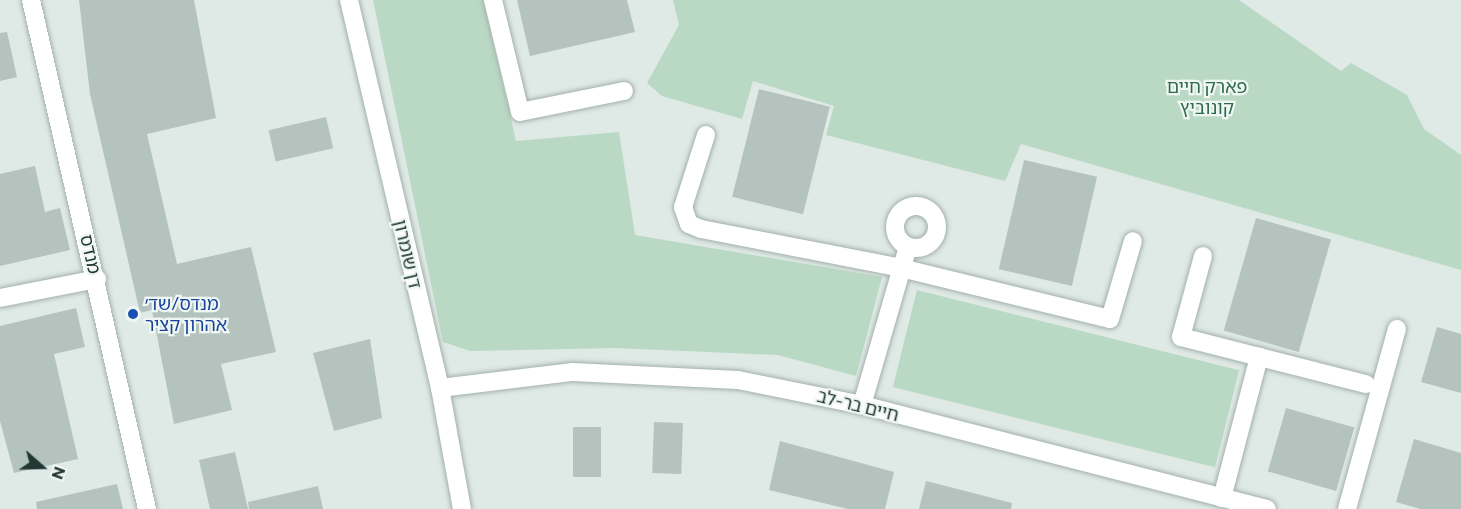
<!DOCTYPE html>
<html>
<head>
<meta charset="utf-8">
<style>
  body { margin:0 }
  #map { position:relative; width:1461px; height:509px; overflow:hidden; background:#dfe9e5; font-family:Commissioner,"Noto Sans Hebrew",sans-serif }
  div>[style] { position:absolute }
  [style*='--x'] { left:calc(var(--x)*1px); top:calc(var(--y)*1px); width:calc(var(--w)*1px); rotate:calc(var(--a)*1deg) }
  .green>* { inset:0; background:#b9d9c4; transform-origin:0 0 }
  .building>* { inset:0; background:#b4c3be; transform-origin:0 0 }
  .roads { filter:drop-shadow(0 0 2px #a2b0ac) drop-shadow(0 0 2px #a2b0ac) }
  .minor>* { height:18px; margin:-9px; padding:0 9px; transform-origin:9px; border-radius:9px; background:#fff }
  .minor>.ring { margin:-9px; padding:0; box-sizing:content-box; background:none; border:18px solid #fff; border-radius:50% }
  .dots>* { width:16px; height:16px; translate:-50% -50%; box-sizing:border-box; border:3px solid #eff6f3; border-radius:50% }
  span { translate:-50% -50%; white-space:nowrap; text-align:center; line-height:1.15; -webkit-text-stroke:4.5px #eff6f3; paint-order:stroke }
  .park-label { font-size:18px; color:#2e6b4c }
  .street-label { font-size:18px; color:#213733 }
  .transit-label { font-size:18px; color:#164399 }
  .left { translate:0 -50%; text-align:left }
  .north { position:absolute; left:12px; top:437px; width:60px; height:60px; -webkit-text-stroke:4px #eff6f3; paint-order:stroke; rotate:110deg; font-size:16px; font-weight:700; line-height:24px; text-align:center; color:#213733 }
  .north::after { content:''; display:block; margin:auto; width:21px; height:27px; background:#213733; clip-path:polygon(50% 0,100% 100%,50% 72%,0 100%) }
</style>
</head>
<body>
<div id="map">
  <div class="green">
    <div style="clip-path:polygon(373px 0,483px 0,516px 141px,619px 132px,635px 235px,882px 277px,856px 376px,778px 355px,616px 348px,470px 351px,443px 342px)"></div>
    <div style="clip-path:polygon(673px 0,1239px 0,1341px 71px,1351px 63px,1407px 95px,1424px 129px,1461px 155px,1461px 270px,1021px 144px,1005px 181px,826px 135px,834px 106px,753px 81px,742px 119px,662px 96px,647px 83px,679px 25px)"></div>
    <div style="left:917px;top:290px;width:332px;height:100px;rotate:14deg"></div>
  </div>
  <div class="building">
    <div style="clip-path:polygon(79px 0,194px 0,216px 118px,147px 134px,177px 264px,251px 247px,276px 352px,221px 364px,232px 410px,174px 424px,152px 310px,140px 313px,90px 94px)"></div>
    <div style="clip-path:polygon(517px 0,627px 0,635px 32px,530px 56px)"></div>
    <div style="clip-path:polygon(7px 32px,17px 77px,0 81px,0 33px)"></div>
    <div style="left:759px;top:89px;width:73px;height:111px;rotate:14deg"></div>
    <div style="left:326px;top:117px;width:32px;height:59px;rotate:77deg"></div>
    <div style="left:1024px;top:160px;width:75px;height:112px;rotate:13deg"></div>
    <div style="clip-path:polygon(35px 166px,45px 212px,60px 208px,70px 250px,0 266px,0 174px)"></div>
    <div style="left:1256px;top:218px;width:78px;height:117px;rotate:16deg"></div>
    <div style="clip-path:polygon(76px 308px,85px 347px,54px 354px,78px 459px,14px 473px,0 421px,0 326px)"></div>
    <div style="clip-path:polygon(1437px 327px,1461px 334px,1461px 393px,1421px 382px)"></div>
    <div style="clip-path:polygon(370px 339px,382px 418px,334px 431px,313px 353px)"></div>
    <div style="left:1286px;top:408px;width:71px;height:66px;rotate:16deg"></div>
    <div style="left:654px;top:422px;width:29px;height:51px;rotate:2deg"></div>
    <div style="left:573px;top:427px;width:28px;height:50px"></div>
    <div style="clip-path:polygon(1414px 439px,1461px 453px,1461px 509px,1420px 509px,1396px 502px)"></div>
    <div style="clip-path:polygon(780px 441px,894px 472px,885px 509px,848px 509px,769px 490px)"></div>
    <div style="clip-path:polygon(235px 452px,248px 509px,210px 509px,199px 460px)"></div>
    <div style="clip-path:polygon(926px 481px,1012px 503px,1011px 509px,919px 509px)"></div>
    <div style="clip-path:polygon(117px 484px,123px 509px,37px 509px,36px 502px)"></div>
    <div style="clip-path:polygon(318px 486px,323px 509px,249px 509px,248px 502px)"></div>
  </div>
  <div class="roads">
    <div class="minor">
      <div style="--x:31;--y:0;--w:522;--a:77.16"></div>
      <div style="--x:349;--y:0;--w:399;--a:76.8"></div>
      <div style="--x:440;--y:388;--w:123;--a:79.7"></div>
      <div style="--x:493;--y:0;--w:115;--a:76.4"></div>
      <div style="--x:520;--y:112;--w:106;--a:-11.4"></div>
      <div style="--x:706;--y:135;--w:76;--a:107.7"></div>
      <div style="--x:683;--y:207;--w:18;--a:71"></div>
      <div style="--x:689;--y:224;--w:13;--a:23"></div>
      <div style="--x:701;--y:229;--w:204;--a:11"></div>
      <div style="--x:901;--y:268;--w:215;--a:13.7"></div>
      <div style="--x:1110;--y:319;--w:81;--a:-73.6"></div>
      <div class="ring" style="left:895px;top:206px;width:24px;height:24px"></div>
      <div style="--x:1203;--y:256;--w:84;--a:105.2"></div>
      <div style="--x:1181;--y:337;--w:191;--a:14.3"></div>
      <div style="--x:0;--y:298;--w:99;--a:-11.1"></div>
      <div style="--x:440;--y:388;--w:134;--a:-6.9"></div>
      <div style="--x:573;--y:372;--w:165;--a:2.8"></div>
      <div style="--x:738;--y:380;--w:126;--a:11.4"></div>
      <div style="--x:862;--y:405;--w:418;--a:14.4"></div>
      <div style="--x:862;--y:405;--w:165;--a:-73.8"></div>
      <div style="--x:1222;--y:498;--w:146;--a:-75.3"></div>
      <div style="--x:1347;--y:509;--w:187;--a:-74.5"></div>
    </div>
  </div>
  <div class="dots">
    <div style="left:133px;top:314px;background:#1a4fb4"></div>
  </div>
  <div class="park-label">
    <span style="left:1207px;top:97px">פארק חיים<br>קונוביץ</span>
  </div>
  <div class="street-label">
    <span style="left:91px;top:254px;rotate:77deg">מנדס</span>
    <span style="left:408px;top:254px;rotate:77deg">דן שומרון</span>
    <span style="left:858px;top:405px;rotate:14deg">חיים בר-לב</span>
  </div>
  <div class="transit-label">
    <span class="left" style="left:145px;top:314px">מנדס/שד׳<br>אהרון קציר</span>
  </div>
  <div class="north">N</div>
</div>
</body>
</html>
